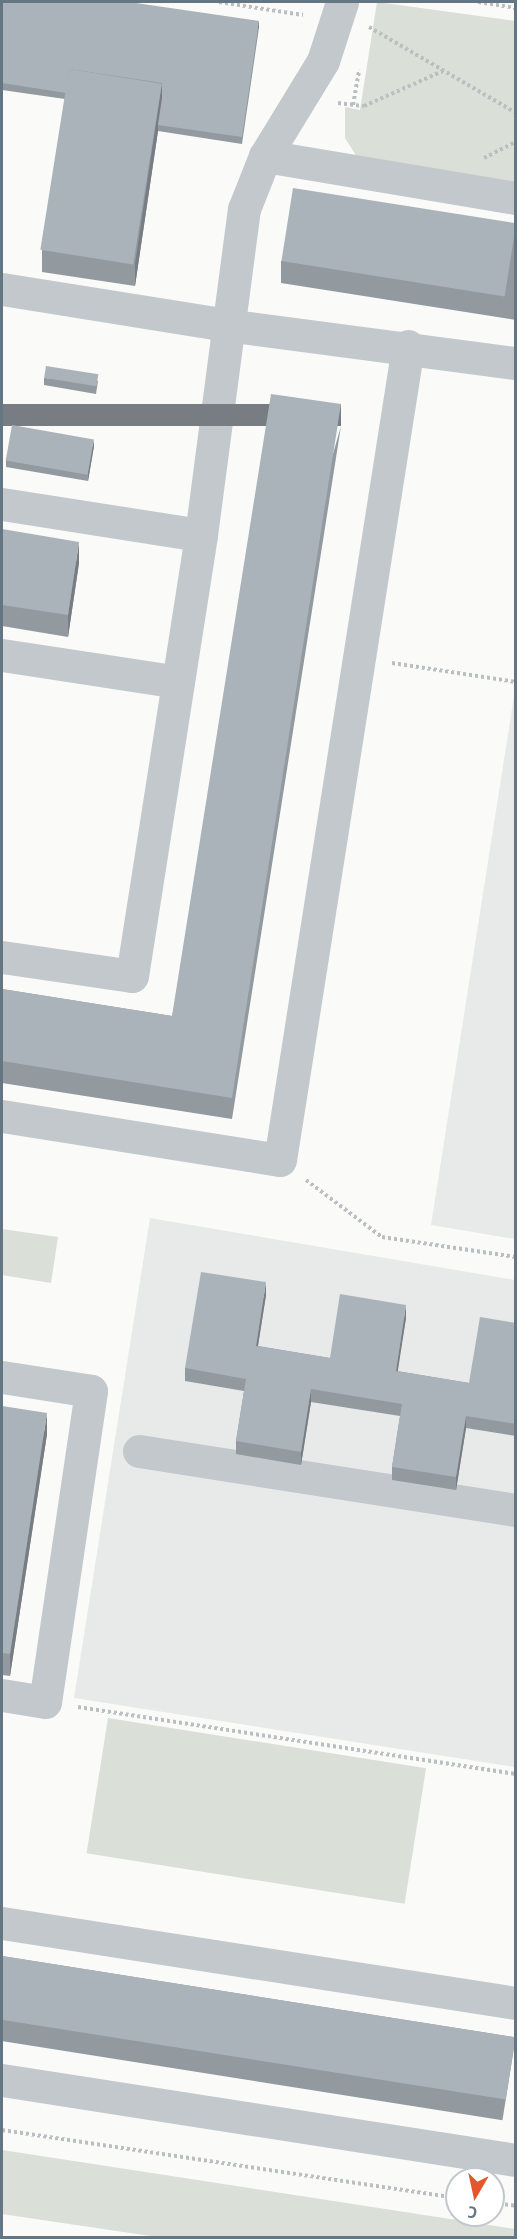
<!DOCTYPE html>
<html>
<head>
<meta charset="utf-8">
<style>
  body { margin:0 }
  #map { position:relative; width:517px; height:2239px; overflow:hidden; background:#fafaf8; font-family:"PT Sans",sans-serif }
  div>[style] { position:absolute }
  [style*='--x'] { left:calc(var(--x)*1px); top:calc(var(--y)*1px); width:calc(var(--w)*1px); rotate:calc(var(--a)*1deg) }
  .built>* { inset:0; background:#e8e9e9 }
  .green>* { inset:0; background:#dadfd7; transform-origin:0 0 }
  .path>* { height:4px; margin-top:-2px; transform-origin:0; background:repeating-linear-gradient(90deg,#bbbfc2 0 3px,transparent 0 6px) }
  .minor>* { height:33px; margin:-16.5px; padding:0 16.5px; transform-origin:16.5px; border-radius:16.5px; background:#c3c8cc }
  .wall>* { inset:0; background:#929a9f; transform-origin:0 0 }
  .shaded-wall>* { inset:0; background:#777d82; transform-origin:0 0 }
  .building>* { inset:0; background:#aab3b9; transform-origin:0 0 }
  span { translate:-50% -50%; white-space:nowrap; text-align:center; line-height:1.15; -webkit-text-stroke:6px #fff; paint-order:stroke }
  .frame { position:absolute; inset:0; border:3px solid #657683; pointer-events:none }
  .north { position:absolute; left:445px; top:2167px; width:60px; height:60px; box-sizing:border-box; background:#fff; border:2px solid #c1c8cd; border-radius:50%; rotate:189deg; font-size:16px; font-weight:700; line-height:24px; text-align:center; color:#657683 }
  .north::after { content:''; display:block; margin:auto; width:21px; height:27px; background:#e4572e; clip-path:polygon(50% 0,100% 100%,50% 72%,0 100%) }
</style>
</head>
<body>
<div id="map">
  <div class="built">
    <div style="clip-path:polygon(514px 696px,516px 696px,515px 1239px,431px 1225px)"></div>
    <div style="clip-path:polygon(150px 1218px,515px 1280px,515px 1767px,74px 1698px)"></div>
  </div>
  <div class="green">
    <div style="clip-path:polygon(377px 2px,515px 21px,515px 188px,357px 157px,345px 138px,345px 107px,360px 110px)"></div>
    <div style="clip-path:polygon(2px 1229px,58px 1237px,51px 1283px,2px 1275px)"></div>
    <div style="left:108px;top:1718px;width:322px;height:137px;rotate:9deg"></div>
    <div style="clip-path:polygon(2px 2150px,515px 2229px,515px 2237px,157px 2237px,2px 2214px)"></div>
  </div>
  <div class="path">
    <div style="--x:219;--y:2;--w:85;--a:8.8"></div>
    <div style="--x:478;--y:2;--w:38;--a:9"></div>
    <div style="--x:369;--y:27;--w:170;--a:30.3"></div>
    <div style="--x:338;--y:103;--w:26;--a:7"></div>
    <div style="--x:364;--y:106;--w:86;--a:-23.9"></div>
    <div style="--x:353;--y:105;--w:36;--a:-80"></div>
    <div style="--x:484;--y:158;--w:36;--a:-27"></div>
    <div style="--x:392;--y:663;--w:125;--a:8.7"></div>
    <div style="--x:306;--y:1180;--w:95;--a:36.9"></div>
    <div style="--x:382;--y:1237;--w:135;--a:8.5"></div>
    <div style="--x:78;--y:1707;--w:443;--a:8.7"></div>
    <div style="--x:2;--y:2130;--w:460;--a:8.5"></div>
    <div style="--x:493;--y:2203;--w:23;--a:7"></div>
  </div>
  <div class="minor">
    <div style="--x:265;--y:156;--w:254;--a:9.5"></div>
    <div style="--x:2;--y:289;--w:227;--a:9.1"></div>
    <div style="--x:226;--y:325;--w:292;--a:7.5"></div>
    <div style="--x:2;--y:504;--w:201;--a:8.9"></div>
    <div style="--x:2;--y:655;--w:178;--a:8.7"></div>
    <div style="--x:2;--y:957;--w:131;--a:8.3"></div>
    <div style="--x:132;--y:976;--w:446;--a:-81.1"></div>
    <div style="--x:201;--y:535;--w:329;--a:-82.5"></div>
    <div style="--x:244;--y:209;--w:57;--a:-68.4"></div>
    <div style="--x:265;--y:156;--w:111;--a:-58.6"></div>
    <div style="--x:323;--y:61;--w:62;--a:-72.1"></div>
    <div style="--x:2;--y:1116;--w:281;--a:9"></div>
    <div style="--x:280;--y:1160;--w:824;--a:-81.06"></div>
    <div style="--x:2;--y:1377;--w:90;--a:8.9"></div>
    <div style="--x:91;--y:1391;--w:314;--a:98.4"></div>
    <div style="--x:45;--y:1702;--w:44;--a:-170.8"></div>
    <div style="--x:139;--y:1451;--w:382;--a:8.9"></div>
    <div style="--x:2;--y:1923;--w:520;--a:8.85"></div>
    <div style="--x:2;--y:2080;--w:520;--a:8.85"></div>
  </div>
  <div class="wall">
    <div style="clip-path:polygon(2px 2px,259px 28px,242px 144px,158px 131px,135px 286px,42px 272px,42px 250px,65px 99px,2px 90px)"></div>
    <div style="clip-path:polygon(516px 223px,516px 320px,281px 283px,281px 261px)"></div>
    <div style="clip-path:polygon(44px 378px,98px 381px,96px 394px,44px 385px)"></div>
    <div style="clip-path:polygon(341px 426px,232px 1119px,2px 1083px,2px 989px,172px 1016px)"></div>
    <div style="clip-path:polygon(94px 446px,88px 481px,6px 467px,6px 460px)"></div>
    <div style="clip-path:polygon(2px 529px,79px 563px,68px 637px,2px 626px)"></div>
    <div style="clip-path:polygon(266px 1295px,258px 1346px,330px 1358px,406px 1318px,397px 1371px,469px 1383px,516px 1323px,516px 1436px,466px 1428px,456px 1490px,392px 1480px,392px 1467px,400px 1416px,311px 1402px,301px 1465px,236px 1454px,236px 1441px,244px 1391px,185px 1381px,185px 1368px)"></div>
    <div style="clip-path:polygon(2px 1406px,47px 1434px,10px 1676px,2px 1675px)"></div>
    <div style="left:2px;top:1956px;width:520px;height:84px;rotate:9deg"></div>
  </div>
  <div class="shaded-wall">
    <div style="left:259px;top:21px;width:7px;height:117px;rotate:90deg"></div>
    <div style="clip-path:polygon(162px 83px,162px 104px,158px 125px,158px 131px,135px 286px,135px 264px)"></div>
    <div style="left:341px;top:404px;width:22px;height:703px;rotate:90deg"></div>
    <div style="clip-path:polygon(94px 439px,94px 446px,88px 481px,88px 474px)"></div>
    <div style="clip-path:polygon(79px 542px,79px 563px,68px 637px,68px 615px)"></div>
    <div style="clip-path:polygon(266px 1282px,266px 1295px,256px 1358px,256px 1346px)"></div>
    <div style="clip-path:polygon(406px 1305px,406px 1318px,396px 1383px,396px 1371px)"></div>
    <div style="clip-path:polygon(311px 1389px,311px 1402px,301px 1465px,301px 1452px)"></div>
    <div style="clip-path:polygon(47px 1413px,47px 1434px,10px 1676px,10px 1654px)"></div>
    <div style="clip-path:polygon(466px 1416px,466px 1428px,456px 1490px,456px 1477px)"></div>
  </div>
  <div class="building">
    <div style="clip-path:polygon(2px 2px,129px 2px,259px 21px,242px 137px,158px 125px,162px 98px,162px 83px,69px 69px,66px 93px,2px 83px)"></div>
    <div style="left:69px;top:69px;width:94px;height:183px;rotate:9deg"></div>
    <div style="left:293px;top:188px;width:226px;height:74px;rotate:9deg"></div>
    <div style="left:46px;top:366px;width:53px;height:12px;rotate:9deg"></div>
    <div style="clip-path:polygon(271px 394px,341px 404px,232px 1098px,2px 1061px,2px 989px,172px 1016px)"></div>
    <div style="left:12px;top:425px;width:83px;height:36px;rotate:10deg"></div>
    <div style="clip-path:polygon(2px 529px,79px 542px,68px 615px,2px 605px)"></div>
    <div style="clip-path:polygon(201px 1272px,266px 1282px,256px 1346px,330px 1358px,340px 1294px,406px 1305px,396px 1371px,469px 1383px,480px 1317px,516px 1323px,516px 1424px,466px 1416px,456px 1477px,392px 1467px,402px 1404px,311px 1389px,301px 1452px,236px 1441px,246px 1379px,185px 1368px)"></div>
    <div style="clip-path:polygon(2px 1406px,47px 1413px,10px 1654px,2px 1653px)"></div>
    <div style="left:2px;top:1956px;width:520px;height:63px;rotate:9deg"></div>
  </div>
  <div class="frame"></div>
  <div class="north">С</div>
</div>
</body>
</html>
